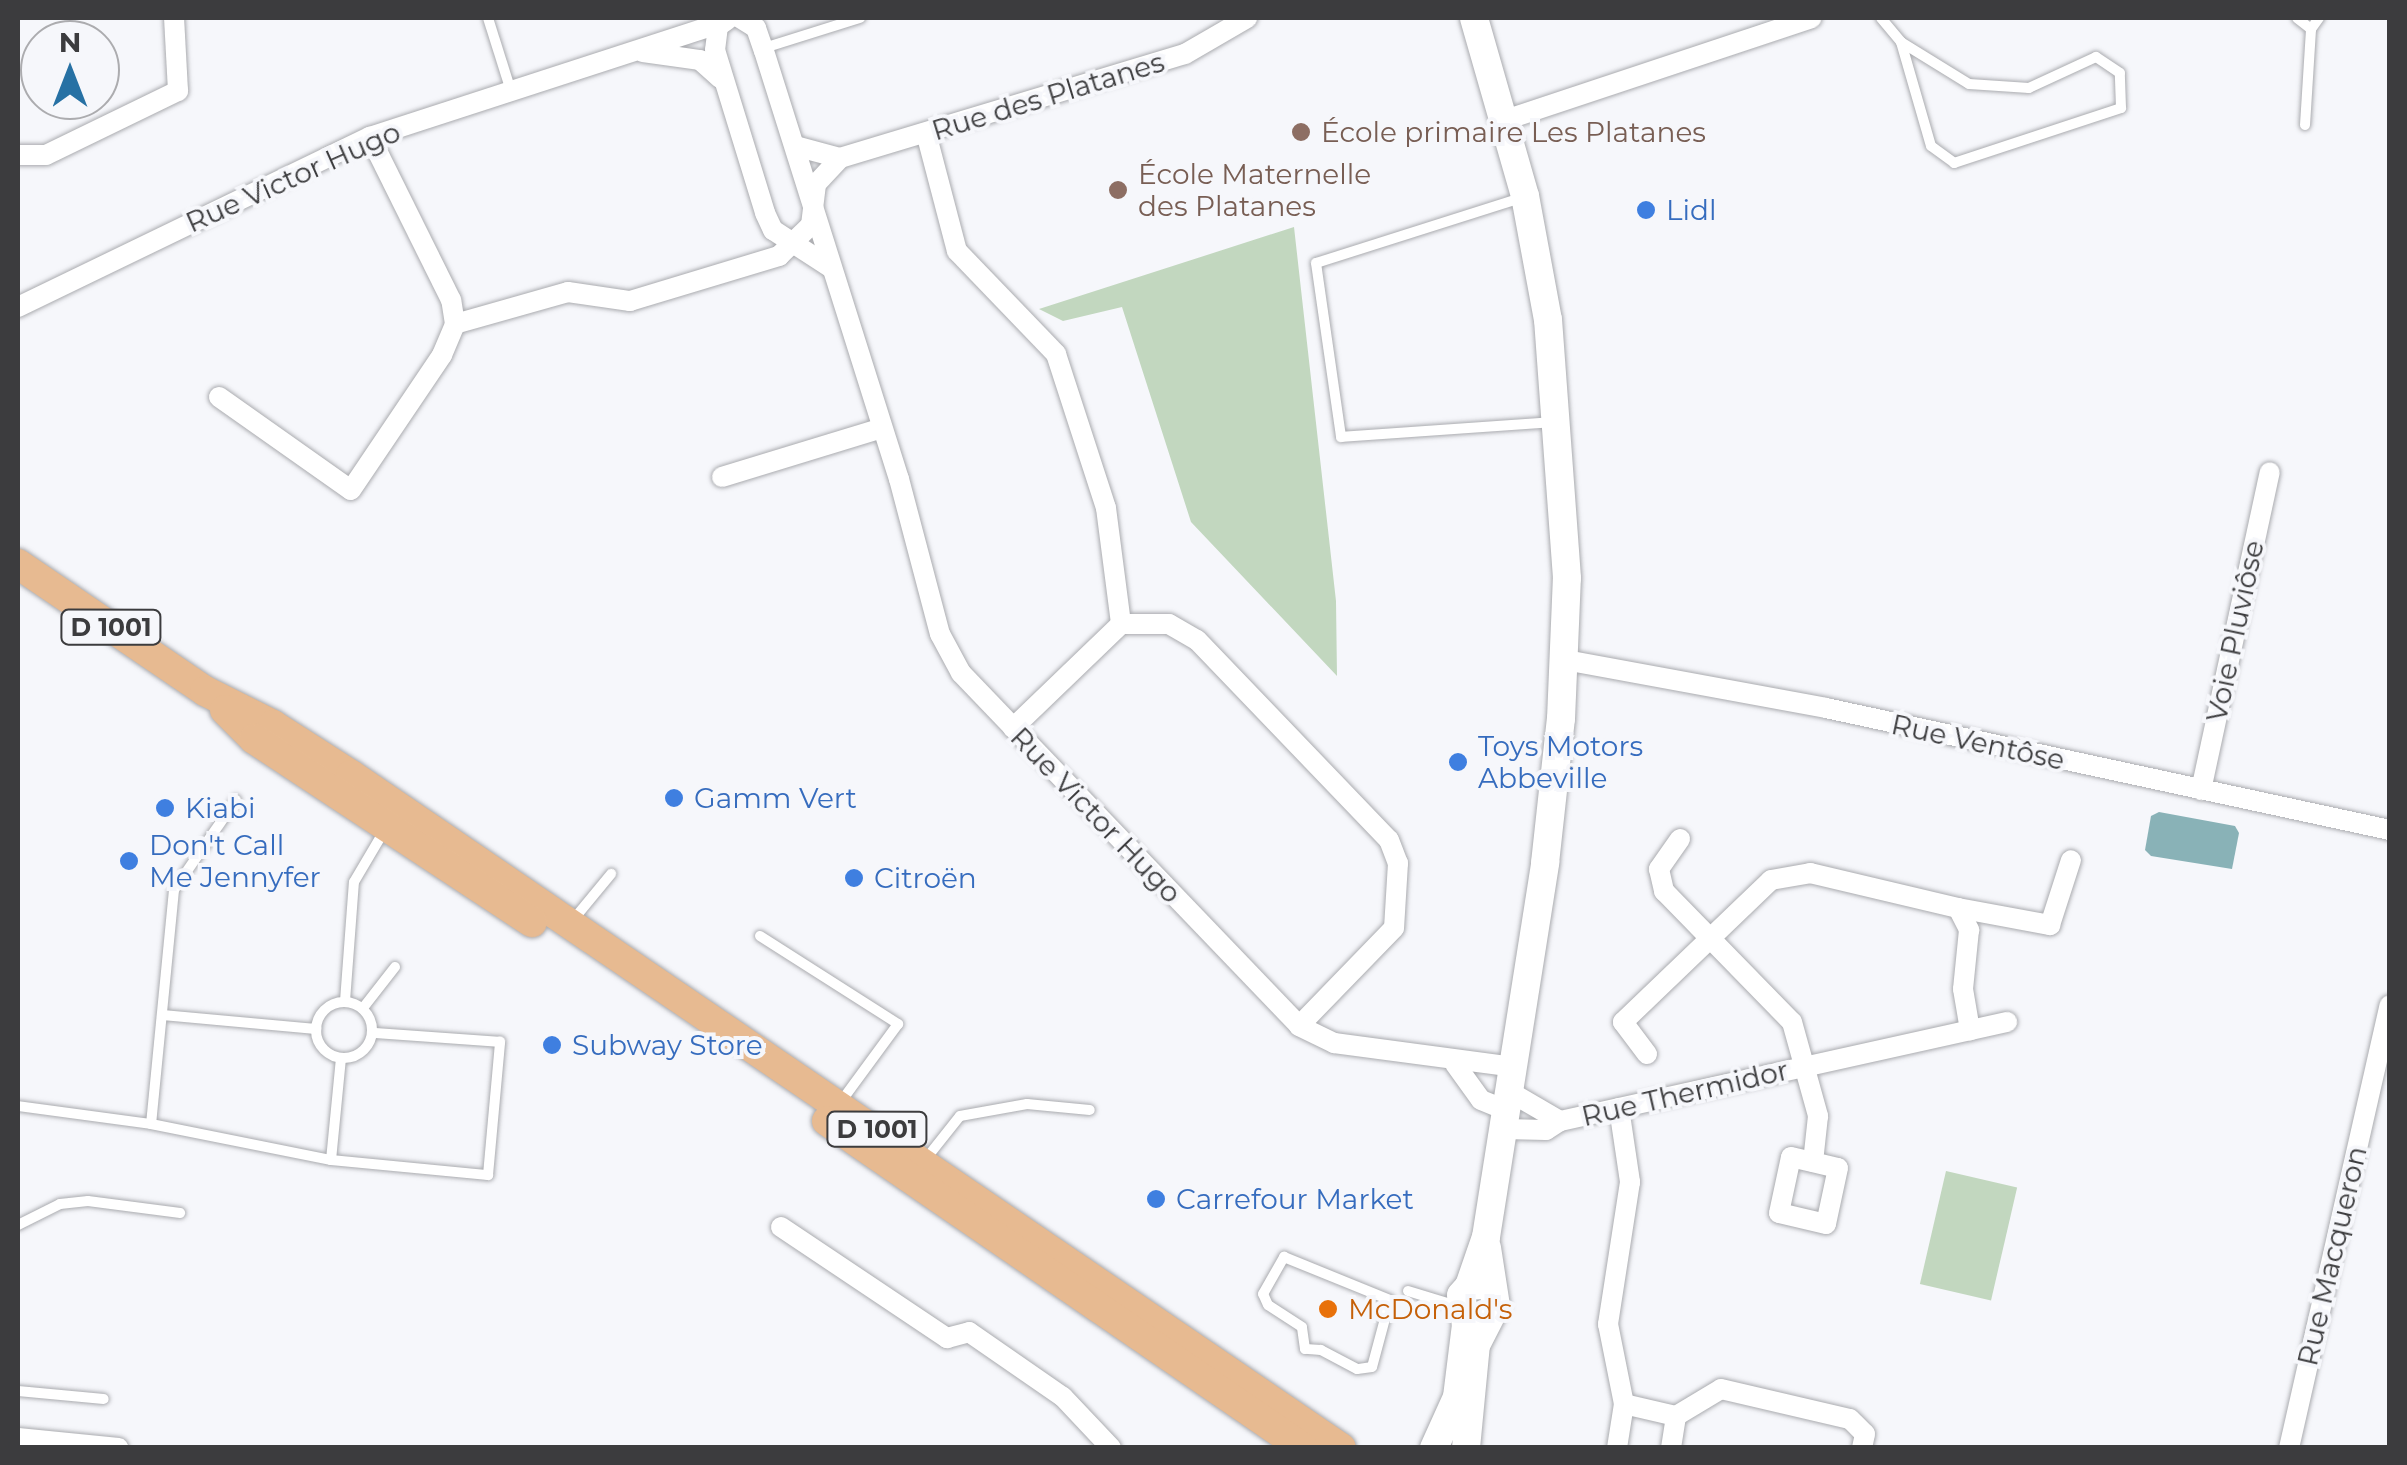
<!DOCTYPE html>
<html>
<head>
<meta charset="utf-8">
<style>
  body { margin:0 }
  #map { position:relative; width:2407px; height:1465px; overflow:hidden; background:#f6f7fb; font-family:Montserrat,sans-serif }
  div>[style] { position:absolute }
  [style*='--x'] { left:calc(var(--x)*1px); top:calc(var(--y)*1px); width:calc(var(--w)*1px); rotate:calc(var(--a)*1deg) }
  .green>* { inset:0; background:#c2d7bf; transform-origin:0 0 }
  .water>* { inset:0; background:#89b2b7 }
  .roads { filter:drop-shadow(0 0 2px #aaabaf) drop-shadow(0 0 2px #aaabaf) }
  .lane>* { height:10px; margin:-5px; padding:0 5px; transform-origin:5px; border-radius:5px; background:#fff }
  .lane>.ring { margin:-5px; padding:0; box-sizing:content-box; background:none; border:10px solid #fff; border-radius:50% }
  .street>* { height:20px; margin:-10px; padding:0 10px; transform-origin:10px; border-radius:10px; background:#fff }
  .secondary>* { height:28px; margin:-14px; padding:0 14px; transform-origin:14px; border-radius:14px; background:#fff }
  .primary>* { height:30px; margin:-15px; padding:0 15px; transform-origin:15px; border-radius:15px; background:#e7ba91 }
  .dots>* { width:28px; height:28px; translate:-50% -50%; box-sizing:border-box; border:5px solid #f6f7fb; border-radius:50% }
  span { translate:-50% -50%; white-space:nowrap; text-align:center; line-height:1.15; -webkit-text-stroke:8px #f6f7fb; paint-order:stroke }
  .shield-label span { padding:2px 8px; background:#f6f7fb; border:2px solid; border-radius:8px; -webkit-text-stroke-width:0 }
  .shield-label { font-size:25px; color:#3c3c3e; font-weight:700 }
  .street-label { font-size:28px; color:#3c3c3e }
  .education-label { font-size:28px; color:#785e54 }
  .left { translate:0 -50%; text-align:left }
  .shop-label { font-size:28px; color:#366cbe }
  .food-label { font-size:28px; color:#c56008 }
  .frame { position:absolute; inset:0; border:20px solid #3c3c3e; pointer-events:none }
  .north { position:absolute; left:20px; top:20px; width:100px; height:100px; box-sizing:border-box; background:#f6f7fb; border:2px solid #acacaf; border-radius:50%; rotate:0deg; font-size:28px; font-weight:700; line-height:40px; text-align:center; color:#3c3c3e }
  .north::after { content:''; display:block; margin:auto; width:35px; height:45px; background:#2771a4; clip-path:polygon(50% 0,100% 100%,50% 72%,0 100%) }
</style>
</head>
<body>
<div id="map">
  <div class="green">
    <div style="clip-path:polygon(1294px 227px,1336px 601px,1337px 676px,1191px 522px,1122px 307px,1063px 321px,1039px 309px)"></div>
    <div style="left:1946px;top:1171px;width:73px;height:116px;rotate:13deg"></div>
  </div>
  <div class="water">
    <div style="clip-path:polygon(2159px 812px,2235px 826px,2239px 833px,2232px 869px,2151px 856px,2145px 850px,2151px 816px)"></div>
  </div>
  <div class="roads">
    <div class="lane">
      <div style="--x:488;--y:18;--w:77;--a:72.5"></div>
      <div style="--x:1881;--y:18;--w:31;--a:50"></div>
      <div style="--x:1901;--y:42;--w:108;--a:73.9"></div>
      <div style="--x:1931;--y:146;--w:29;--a:36"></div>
      <div style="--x:1954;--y:163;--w:176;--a:-18.2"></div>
      <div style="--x:2121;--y:108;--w:35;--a:-92"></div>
      <div style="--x:2120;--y:73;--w:29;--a:-146"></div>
      <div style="--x:2096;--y:57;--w:74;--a:155.2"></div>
      <div style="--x:2029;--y:88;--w:60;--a:-176.2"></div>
      <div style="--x:1969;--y:84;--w:80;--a:-148.3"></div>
      <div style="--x:2297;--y:18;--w:18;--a:38"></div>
      <div style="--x:764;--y:48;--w:101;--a:-17.4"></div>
      <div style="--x:2305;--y:125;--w:96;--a:-86.4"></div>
      <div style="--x:2311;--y:29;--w:14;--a:-54"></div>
      <div style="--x:1524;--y:197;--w:218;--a:162.4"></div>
      <div style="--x:1316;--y:263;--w:176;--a:81.8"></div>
      <div style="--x:1341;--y:437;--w:216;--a:-4"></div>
      <div style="--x:236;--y:800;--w:109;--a:124.6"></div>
      <div style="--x:174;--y:890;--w:235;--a:95.6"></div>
      <div style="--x:151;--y:1124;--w:184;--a:11.3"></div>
      <div style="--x:331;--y:1160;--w:158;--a:5.5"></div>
      <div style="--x:488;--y:1175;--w:134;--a:-84.8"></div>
      <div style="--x:500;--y:1042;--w:127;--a:-175.9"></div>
      <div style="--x:573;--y:920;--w:60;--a:-50.4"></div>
      <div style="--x:760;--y:936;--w:164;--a:32.5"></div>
      <div style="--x:898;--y:1024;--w:98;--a:126.3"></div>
      <div style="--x:345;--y:1001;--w:119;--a:-85.7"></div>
      <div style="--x:354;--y:882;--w:59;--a:-59.5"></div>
      <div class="ring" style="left:316px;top:1002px;width:46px;height:46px"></div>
      <div style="--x:363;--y:1008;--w:52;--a:-52"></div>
      <div style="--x:162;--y:1015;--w:155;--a:5.2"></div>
      <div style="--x:18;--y:1106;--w:134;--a:7.7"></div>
      <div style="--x:331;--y:1160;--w:102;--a:-84.4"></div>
      <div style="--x:925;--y:1160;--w:56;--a:-51.5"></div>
      <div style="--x:960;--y:1116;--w:68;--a:-10.2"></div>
      <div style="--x:1027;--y:1104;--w:63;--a:5.4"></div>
      <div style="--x:18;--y:1225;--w:47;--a:-26.6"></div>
      <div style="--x:60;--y:1204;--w:28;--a:-6"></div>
      <div style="--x:88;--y:1201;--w:93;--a:7.4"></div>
      <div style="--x:1284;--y:1257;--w:114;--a:22.1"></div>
      <div style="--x:1390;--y:1300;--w:69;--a:105"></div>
      <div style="--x:1372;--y:1367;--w:15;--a:172"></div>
      <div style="--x:1357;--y:1369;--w:41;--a:-152.2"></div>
      <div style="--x:1321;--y:1350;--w:16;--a:-176"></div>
      <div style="--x:1305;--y:1349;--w:22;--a:-98"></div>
      <div style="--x:1302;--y:1327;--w:40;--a:-147.1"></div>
      <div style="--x:1268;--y:1305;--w:12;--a:-114"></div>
      <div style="--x:1263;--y:1294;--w:43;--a:-60.4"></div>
      <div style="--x:1408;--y:1291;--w:54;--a:17.1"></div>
      <div style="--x:18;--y:1391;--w:86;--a:5.3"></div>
    </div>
    <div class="street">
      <div style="--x:740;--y:18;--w:19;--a:32"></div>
      <div style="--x:756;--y:28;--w:24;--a:71"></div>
      <div style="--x:764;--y:51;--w:449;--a:72.5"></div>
      <div style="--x:899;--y:479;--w:160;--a:75.2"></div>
      <div style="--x:940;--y:634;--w:44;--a:61.7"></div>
      <div style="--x:961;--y:673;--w:489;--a:46.2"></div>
      <div style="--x:1299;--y:1026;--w:39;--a:26"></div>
      <div style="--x:1334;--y:1043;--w:181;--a:7.6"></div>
      <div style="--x:727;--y:20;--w:11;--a:146"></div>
      <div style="--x:718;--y:26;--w:24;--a:97"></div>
      <div style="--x:715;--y:50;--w:170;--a:72.9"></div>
      <div style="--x:765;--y:213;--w:19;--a:65"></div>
      <div style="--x:773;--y:230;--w:68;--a:33"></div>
      <div style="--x:643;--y:52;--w:58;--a:8"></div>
      <div style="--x:700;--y:60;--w:27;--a:42"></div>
      <div style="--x:1505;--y:120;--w:323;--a:-18.4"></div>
      <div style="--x:926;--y:133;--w:122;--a:75.3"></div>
      <div style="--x:957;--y:251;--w:143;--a:46.1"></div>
      <div style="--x:1056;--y:354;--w:162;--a:72"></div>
      <div style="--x:1106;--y:508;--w:117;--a:82.6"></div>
      <div style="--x:795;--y:146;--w:47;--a:14.9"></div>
      <div style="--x:840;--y:158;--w:360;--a:-16.8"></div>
      <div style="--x:1185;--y:54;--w:72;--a:-30.1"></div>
      <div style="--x:18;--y:155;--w:28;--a:0"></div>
      <div style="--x:46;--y:155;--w:147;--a:-25.9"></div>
      <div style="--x:178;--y:91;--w:73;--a:-93.1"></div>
      <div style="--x:18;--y:307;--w:391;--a:-25.8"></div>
      <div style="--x:370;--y:137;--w:371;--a:-18"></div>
      <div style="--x:455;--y:324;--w:117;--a:-15.8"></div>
      <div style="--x:568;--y:292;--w:63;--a:8.3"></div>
      <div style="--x:630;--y:301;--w:156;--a:-16.8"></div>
      <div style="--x:779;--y:256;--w:45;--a:-44.1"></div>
      <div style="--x:811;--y:225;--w:41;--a:-83"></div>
      <div style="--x:816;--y:184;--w:35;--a:-47"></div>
      <div style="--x:219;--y:397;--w:161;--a:35.2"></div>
      <div style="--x:351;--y:490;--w:163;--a:-56"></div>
      <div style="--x:442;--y:355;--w:34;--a:-67"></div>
      <div style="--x:455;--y:324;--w:24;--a:-99"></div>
      <div style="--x:451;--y:300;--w:182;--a:-116.4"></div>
      <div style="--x:722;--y:477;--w:167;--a:-17"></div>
      <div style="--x:1565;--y:660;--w:265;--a:10.4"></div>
      <div style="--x:1826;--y:708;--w:577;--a:12.21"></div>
      <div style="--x:1013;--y:728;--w:150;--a:-43.9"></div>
      <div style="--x:1121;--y:624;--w:48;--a:0"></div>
      <div style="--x:1169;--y:624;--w:32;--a:30"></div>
      <div style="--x:1197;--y:640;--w:277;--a:46.2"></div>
      <div style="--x:1389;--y:840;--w:25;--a:69"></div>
      <div style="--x:1398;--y:863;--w:65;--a:93.5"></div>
      <div style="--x:1394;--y:928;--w:136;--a:134.1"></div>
      <div style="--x:2201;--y:790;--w:325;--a:-77.8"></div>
      <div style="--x:1680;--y:839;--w:37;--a:125"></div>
      <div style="--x:1659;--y:869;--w:23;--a:77"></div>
      <div style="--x:1664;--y:891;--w:183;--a:45.7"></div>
      <div style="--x:1792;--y:1022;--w:98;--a:74.5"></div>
      <div style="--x:1818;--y:1116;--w:46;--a:96.2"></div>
      <div style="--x:1958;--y:908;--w:94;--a:10.5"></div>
      <div style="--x:2050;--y:925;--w:68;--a:-72.1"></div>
      <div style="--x:1647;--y:1054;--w:40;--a:-127"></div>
      <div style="--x:1623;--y:1022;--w:205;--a:-43.8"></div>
      <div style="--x:1771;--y:880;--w:40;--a:-10"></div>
      <div style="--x:1810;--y:873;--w:152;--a:13.3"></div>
      <div style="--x:1958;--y:908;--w:25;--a:63"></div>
      <div style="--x:1969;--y:930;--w:59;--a:95.8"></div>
      <div style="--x:1963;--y:989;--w:42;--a:80.3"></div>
      <div style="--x:1455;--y:1064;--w:44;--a:54.2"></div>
      <div style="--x:1481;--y:1100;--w:27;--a:22"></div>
      <div style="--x:1510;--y:1092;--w:58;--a:30.1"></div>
      <div style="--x:1619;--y:1108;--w:75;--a:81.5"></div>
      <div style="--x:1630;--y:1182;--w:144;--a:98.8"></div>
      <div style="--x:1608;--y:1324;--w:82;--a:78.7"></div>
      <div style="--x:1504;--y:1129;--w:42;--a:1.4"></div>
      <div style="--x:1546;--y:1130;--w:17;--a:-33"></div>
      <div style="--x:1560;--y:1121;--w:458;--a:-12.5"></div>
      <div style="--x:1791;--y:1157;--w:48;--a:13.2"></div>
      <div style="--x:1838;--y:1168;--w:57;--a:102.1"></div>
      <div style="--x:1826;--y:1224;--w:48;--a:-166.8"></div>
      <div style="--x:1779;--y:1213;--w:57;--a:-77.9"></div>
      <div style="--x:781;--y:1227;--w:200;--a:33.8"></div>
      <div style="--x:947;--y:1338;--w:23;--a:-15"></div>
      <div style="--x:969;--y:1332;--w:114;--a:34.7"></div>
      <div style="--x:1063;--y:1397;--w:70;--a:46.7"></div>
      <div style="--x:18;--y:1438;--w:101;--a:5.7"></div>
      <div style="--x:1617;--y:1448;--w:45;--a:-81"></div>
      <div style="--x:1624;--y:1404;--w:53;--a:13"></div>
      <div style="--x:1671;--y:1448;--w:32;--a:-81"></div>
      <div style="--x:1676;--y:1416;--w:52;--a:-31"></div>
      <div style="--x:1721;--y:1389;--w:132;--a:13.1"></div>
      <div style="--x:1850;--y:1419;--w:21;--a:45"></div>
      <div style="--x:1865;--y:1434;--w:14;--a:102"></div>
      <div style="--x:2289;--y:1448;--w:454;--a:-77.2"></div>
    </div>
    <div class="secondary">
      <div style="--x:1469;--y:1286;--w:52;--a:-70.9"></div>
      <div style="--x:1486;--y:1237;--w:379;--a:-81"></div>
      <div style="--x:1545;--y:863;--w:145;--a:-83.7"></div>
      <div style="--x:1561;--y:719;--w:141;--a:-87.6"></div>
      <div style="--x:1567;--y:578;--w:259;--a:-94.2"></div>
      <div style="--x:1548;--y:320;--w:126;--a:-100.5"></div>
      <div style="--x:1525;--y:196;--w:185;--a:-106"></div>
      <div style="--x:1434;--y:1448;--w:56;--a:-65.7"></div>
      <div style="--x:1457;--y:1397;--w:73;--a:-82.9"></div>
      <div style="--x:1466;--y:1325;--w:30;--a:-99"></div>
      <div style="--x:1461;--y:1295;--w:12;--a:-48"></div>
      <div style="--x:1469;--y:1286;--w:16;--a:-4"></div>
      <div style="--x:1466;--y:1448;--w:103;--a:-84.5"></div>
      <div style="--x:1476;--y:1345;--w:44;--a:-62.9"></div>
      <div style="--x:1496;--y:1306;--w:59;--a:-98.8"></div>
    </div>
    <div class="primary">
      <div style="--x:18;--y:564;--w:226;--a:34.2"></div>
      <div style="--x:205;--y:691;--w:76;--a:26.6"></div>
      <div style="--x:273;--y:725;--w:93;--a:32.7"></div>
      <div style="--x:351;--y:775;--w:1197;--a:34.21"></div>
      <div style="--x:225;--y:710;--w:41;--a:45"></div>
      <div style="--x:254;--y:739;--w:333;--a:33.4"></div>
      <div style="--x:827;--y:1121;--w:577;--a:34.49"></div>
    </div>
  </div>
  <div class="dots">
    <div style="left:1301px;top:132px;background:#8d6e63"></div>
    <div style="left:1118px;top:190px;background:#8d6e63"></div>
    <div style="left:1646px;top:210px;background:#3f7fe0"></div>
    <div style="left:1458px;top:762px;background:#3f7fe0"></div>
    <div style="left:674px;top:798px;background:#3f7fe0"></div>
    <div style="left:165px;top:808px;background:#3f7fe0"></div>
    <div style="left:129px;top:861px;background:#3f7fe0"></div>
    <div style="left:854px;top:878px;background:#3f7fe0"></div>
    <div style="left:552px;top:1045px;background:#3f7fe0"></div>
    <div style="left:1156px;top:1199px;background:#3f7fe0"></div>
    <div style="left:1328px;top:1309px;background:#e8710a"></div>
  </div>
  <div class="shield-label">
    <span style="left:111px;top:627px">D 1001</span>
    <span style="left:877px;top:1129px">D 1001</span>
  </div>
  <div class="street-label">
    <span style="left:1048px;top:96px;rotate:-17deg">Rue des Platanes</span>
    <span style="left:293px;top:177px;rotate:-24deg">Rue Victor Hugo</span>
    <span style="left:2235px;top:631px;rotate:-78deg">Voie Pluviôse</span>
    <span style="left:1978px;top:742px;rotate:12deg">Rue Ventôse</span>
    <span style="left:1096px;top:815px;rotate:46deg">Rue Victor Hugo</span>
    <span style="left:1685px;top:1093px;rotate:-13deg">Rue Thermidor</span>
    <span style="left:2332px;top:1256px;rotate:-77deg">Rue Macqueron</span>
  </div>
  <div class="education-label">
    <span class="left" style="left:1321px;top:132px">École primaire Les Platanes</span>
    <span class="left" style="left:1138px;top:190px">École Maternelle<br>des Platanes</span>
  </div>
  <div class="shop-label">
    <span class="left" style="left:1666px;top:210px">Lidl</span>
    <span class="left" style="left:1478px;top:762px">Toys Motors<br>Abbeville</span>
    <span class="left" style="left:694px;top:798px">Gamm Vert</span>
    <span class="left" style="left:185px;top:808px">Kiabi</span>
    <span class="left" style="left:149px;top:861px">Don't Call<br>Me Jennyfer</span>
    <span class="left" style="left:874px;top:878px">Citroën</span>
    <span class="left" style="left:572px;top:1045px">Subway Store</span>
    <span class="left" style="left:1176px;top:1199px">Carrefour Market</span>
  </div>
  <div class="food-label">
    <span class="left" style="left:1348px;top:1309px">McDonald's</span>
  </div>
  <div class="frame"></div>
  <div class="north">N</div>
</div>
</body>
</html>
